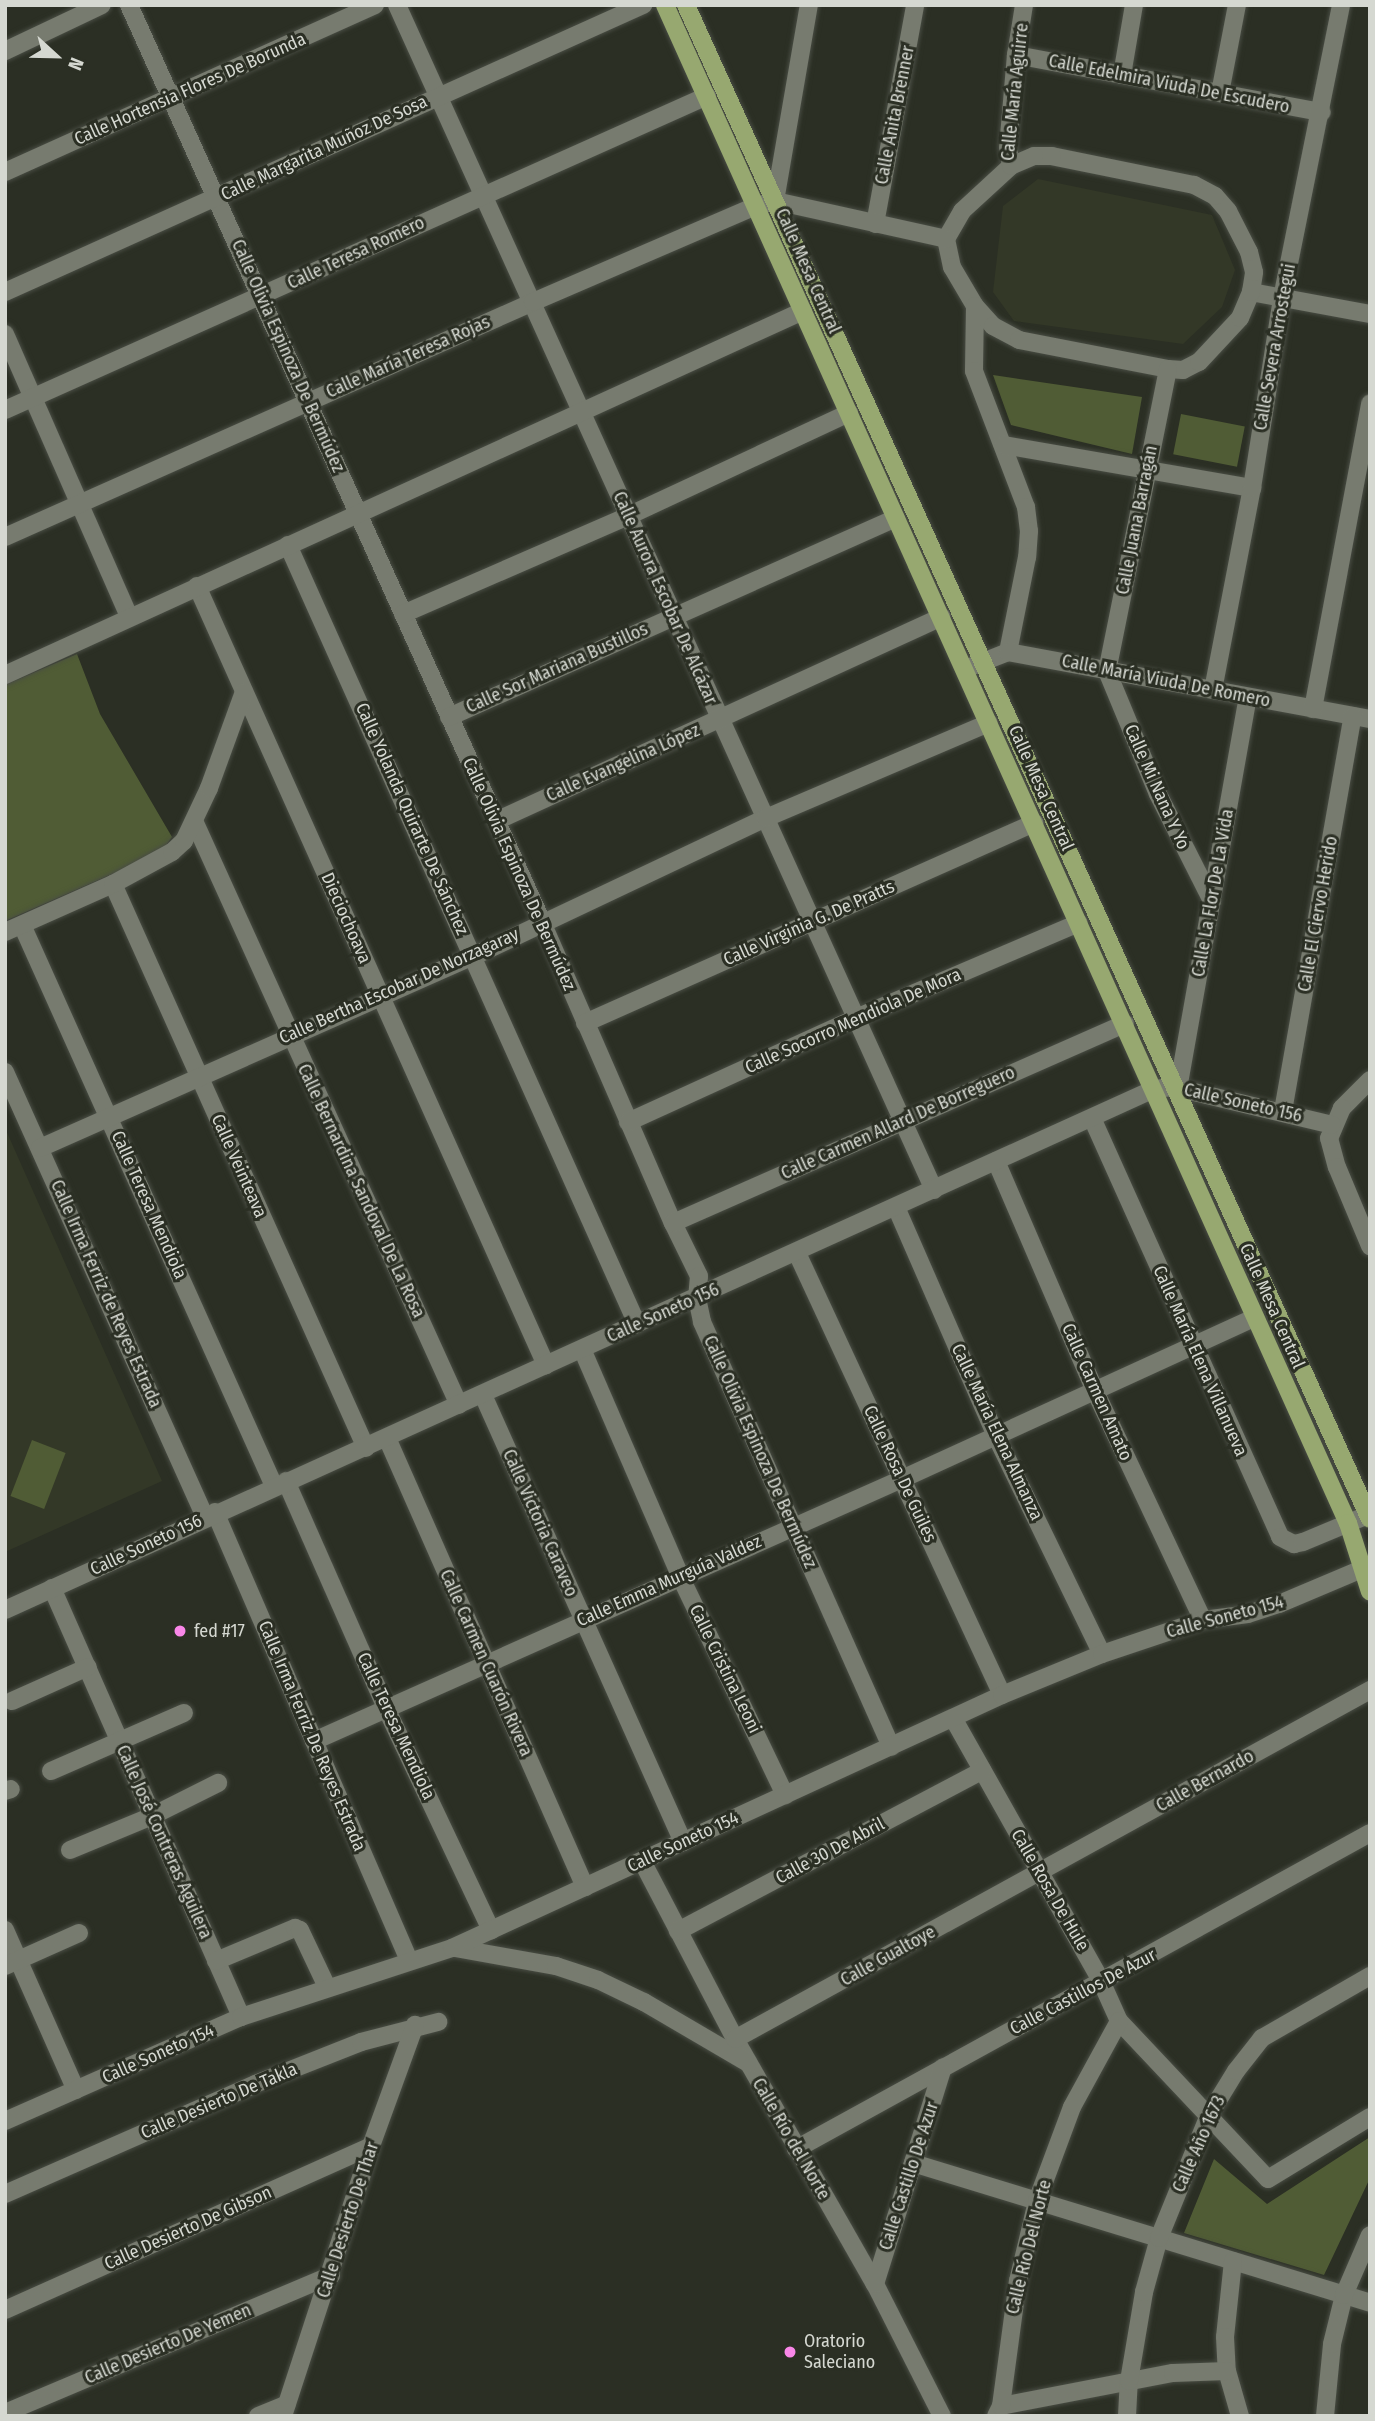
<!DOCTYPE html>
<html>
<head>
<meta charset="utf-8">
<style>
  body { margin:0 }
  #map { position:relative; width:1375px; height:2421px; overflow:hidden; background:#2b2f24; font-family:"Fira Sans Condensed",sans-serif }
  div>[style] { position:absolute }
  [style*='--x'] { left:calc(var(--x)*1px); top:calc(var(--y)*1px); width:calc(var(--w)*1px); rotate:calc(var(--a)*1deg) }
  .built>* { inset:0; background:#333827 }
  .green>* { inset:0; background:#505c35; transform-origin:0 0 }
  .roads { filter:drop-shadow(0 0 2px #494d44) drop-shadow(0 0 2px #494d44) }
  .minor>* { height:18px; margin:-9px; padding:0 9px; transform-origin:9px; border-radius:9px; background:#777b6f }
  .major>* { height:18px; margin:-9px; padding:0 9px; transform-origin:9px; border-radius:9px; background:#97a870 }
  .dots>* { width:19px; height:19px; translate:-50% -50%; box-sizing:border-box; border:4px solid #2b2f24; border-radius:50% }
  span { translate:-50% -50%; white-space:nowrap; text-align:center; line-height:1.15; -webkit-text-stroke:6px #2b2f24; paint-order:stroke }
  .street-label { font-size:18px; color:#d5d8d1 }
  .poi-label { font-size:18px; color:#d5d8d1 }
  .left { translate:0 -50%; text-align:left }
  .frame { position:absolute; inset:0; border:7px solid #d5d8d1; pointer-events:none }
  .north { position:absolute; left:21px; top:21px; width:70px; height:70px; -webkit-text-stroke:5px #2b2f24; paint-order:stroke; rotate:112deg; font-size:19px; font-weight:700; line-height:28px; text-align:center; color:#d5d8d1 }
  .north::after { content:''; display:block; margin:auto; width:24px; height:32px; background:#d5d8d1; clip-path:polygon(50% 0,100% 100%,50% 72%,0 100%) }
</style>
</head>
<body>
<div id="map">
  <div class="built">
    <div style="clip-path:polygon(1038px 179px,1212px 215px,1235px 270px,1222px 307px,1183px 344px,1014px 321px,993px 292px,1003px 206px)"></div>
    <div style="clip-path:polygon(5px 1128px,162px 1481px,5px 1552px)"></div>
  </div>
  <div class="green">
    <div style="clip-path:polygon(993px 375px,1142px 397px,1132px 454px,1011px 425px)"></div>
    <div style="left:1181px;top:414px;width:65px;height:41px;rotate:11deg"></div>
    <div style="clip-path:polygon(77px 654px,100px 714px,172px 837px,160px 853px,5px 921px,5px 685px)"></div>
    <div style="left:32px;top:1440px;width:36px;height:60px;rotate:21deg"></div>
    <div style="clip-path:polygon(1370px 2137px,1370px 2178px,1324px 2275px,1184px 2233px,1214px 2159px,1267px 2204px)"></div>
  </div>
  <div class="roads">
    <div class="minor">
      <div style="--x:129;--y:5;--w:1006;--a:65.75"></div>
      <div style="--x:542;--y:922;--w:328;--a:66.5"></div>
      <div style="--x:673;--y:1223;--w:59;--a:63.9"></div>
      <div style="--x:699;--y:1276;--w:22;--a:95"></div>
      <div style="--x:697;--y:1298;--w:25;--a:78"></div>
      <div style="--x:702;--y:1322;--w:465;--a:66"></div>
      <div style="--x:397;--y:5;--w:1301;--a:65.62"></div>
      <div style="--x:5;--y:51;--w:107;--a:-25.4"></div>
      <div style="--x:1016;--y:55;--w:311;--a:10.6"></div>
      <div style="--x:1122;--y:75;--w:71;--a:-80.3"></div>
      <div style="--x:1220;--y:93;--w:90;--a:-79.1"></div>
      <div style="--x:5;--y:172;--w:406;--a:-24.3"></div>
      <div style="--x:775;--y:201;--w:199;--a:-80.2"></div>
      <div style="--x:875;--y:224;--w:223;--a:-79.6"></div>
      <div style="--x:946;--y:239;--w:29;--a:78"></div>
      <div style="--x:952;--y:267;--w:45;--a:59.5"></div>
      <div style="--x:975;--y:306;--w:65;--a:90.9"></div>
      <div style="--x:974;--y:371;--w:146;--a:69.1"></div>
      <div style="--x:1026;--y:507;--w:24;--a:83"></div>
      <div style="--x:1029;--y:531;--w:26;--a:94"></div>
      <div style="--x:1027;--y:557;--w:97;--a:101.3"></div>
      <div style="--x:946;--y:239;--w:32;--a:-60"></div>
      <div style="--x:962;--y:211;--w:67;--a:-42.6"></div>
      <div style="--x:1011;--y:166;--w:18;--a:-99"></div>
      <div style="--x:1008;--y:148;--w:93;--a:-85.1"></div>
      <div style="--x:1016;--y:55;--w:51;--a:-80.9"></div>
      <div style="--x:5;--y:292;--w:700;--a:-24.22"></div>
      <div style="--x:1251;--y:292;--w:121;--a:10.5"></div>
      <div style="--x:975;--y:306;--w:27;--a:48"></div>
      <div style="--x:993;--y:326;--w:30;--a:28"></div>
      <div style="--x:1019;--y:340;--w:152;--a:11"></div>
      <div style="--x:1168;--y:369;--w:15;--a:4"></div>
      <div style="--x:1183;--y:370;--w:18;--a:-27"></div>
      <div style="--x:1199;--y:362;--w:60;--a:-47"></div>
      <div style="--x:1240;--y:318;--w:28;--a:-67"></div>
      <div style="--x:1251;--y:292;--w:20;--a:-81"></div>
      <div style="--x:1254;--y:272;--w:21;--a:-104"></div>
      <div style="--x:1249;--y:252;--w:46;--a:-117.1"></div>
      <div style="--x:1228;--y:211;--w:20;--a:-131"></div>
      <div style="--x:1215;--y:196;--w:24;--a:-152"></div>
      <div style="--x:1194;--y:185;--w:145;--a:-168.5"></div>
      <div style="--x:1052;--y:156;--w:18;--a:180"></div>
      <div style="--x:1034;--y:156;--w:25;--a:157"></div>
      <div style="--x:5;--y:334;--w:309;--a:66.3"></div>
      <div style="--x:1168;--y:369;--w:308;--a:101.4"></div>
      <div style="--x:1107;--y:671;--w:133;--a:67.5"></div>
      <div style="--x:1158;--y:794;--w:120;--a:63.2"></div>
      <div style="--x:5;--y:410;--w:769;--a:-24.1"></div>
      <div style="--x:1003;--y:445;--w:253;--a:9.8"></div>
      <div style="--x:5;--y:537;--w:578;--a:-23.99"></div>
      <div style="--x:533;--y:302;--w:243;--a:-23.3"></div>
      <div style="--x:756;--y:206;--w:20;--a:-15"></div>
      <div style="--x:775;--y:201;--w:175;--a:12.5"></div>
      <div style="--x:288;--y:545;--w:854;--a:65.87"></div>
      <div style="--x:197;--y:586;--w:854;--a:65.87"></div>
      <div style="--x:403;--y:614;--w:245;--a:-23.5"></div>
      <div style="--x:628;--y:516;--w:244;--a:-25"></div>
      <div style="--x:965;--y:669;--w:46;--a:-21.6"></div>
      <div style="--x:1008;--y:652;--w:368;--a:10.5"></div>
      <div style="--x:5;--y:675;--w:877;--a:-24.52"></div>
      <div style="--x:1213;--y:690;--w:206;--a:-79.1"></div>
      <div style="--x:1252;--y:488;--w:192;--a:-81"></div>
      <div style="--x:1282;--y:298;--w:299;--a:-78.6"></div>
      <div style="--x:1313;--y:709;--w:311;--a:-79.4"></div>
      <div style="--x:449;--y:717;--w:489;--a:-24"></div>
      <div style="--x:496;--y:821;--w:490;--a:-24.6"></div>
      <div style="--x:195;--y:823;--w:639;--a:65.6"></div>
      <div style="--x:113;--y:884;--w:618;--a:65.84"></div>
      <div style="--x:22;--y:925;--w:615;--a:65.81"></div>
      <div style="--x:5;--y:932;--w:118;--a:-24"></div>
      <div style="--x:113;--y:884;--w:67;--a:-28.5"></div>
      <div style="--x:172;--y:852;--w:16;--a:-43"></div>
      <div style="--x:184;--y:841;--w:59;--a:-64.7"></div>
      <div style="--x:209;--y:788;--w:102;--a:-70"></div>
      <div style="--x:585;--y:1023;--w:492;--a:-24"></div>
      <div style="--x:5;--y:1072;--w:488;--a:65.8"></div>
      <div style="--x:1370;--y:1080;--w:40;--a:135"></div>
      <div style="--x:1342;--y:1108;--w:33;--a:113"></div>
      <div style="--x:1329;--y:1138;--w:30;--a:75"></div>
      <div style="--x:1337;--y:1167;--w:86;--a:67.3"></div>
      <div style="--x:1178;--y:1089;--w:398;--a:-79.9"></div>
      <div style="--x:1283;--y:1111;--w:401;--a:-80"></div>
      <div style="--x:1092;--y:1118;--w:459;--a:65.8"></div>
      <div style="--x:1280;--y:1537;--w:16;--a:27"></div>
      <div style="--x:1294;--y:1544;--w:9;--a:-13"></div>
      <div style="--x:1303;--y:1542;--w:70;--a:-22.6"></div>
      <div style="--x:628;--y:1122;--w:251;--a:-24.5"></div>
      <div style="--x:856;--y:1018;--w:242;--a:-23.1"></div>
      <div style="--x:40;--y:1148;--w:475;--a:-23.9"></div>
      <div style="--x:474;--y:956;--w:323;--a:-25.3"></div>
      <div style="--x:766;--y:818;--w:242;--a:-23.1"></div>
      <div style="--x:996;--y:1161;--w:250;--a:66.7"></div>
      <div style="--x:1095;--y:1391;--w:253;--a:64.8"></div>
      <div style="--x:896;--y:1207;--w:250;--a:66.4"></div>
      <div style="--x:996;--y:1436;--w:242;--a:64.1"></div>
      <div style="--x:673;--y:1223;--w:494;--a:-23.8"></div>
      <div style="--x:797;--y:1253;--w:487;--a:65.1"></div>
      <div style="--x:582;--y:1349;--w:249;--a:66.6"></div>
      <div style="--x:681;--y:1578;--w:241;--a:64.4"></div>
      <div style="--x:483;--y:1395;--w:490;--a:65.9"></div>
      <div style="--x:387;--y:1438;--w:491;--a:66.2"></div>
      <div style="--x:286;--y:1481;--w:248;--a:66.2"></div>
      <div style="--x:386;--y:1708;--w:246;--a:64.7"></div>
      <div style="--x:215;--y:1512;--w:488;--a:66.6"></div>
      <div style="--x:52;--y:1588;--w:469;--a:66.2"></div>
      <div style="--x:5;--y:1610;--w:1262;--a:-24.39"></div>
      <div style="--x:1154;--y:1089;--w:19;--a:-6"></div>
      <div style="--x:1173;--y:1087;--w:163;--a:13.4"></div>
      <div style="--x:12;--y:1701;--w:83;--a:-24.1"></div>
      <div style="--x:953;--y:1718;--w:302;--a:60.6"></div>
      <div style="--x:1101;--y:1981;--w:44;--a:65.8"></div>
      <div style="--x:1119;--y:2021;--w:217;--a:46.7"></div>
      <div style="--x:1268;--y:2179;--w:119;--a:-31.3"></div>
      <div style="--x:314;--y:1741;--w:644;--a:-24.02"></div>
      <div style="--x:902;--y:1479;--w:387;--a:-24.6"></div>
      <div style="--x:51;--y:1771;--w:145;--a:-23.6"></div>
      <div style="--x:5;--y:1791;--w:6;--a:-18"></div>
      <div style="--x:70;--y:1850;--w:89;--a:-22.5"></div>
      <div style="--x:152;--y:1816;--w:74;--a:-26.6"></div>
      <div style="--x:642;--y:1861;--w:201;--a:62.4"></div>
      <div style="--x:735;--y:2039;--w:282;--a:60.3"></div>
      <div style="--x:875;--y:2284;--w:148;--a:63.1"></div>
      <div style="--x:5;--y:1930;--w:175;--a:66.1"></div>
      <div style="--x:678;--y:1931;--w:344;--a:-27.8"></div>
      <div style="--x:455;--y:1948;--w:103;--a:10.1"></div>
      <div style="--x:556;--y:1966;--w:44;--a:18.4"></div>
      <div style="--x:598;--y:1980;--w:51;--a:25.6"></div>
      <div style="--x:644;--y:2002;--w:121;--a:30.4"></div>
      <div style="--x:216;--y:1961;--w:86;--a:-22.7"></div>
      <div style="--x:295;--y:1928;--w:5;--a:22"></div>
      <div style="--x:300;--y:1930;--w:63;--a:64.7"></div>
      <div style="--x:5;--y:1966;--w:81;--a:-24"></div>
      <div style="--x:735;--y:2039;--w:725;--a:-28.79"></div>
      <div style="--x:5;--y:2121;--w:258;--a:-23.8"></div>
      <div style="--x:241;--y:2017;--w:222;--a:-18.1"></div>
      <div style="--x:452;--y:1948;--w:605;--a:-24.7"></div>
      <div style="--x:1002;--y:1695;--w:108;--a:-22.3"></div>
      <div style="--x:1102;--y:1654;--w:107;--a:-18.6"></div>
      <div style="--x:1203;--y:1620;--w:45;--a:-7.6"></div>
      <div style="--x:1248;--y:1614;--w:33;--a:-18"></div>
      <div style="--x:1279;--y:1604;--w:90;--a:-22.9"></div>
      <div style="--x:796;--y:2149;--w:655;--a:-28.83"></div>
      <div style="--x:913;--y:2163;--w:478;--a:17"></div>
      <div style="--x:5;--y:2194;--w:273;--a:-23.7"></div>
      <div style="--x:255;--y:2084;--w:114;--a:-21.6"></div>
      <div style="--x:361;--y:2042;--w:80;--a:-14.6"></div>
      <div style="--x:1233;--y:2261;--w:76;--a:96"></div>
      <div style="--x:1225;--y:2337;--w:34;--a:87"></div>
      <div style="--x:1227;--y:2371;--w:47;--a:73.9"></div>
      <div style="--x:875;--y:2284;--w:227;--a:-72.6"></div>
      <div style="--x:5;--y:2310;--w:401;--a:-24.1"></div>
      <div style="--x:1001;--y:2406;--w:175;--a:-10.9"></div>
      <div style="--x:1173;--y:2373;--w:54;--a:-2.1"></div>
      <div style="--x:5;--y:2413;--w:354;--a:-22.9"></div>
      <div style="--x:258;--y:2416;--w:31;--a:-22"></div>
      <div style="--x:283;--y:2416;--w:284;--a:-71.9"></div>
      <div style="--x:371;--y:2146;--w:129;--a:-70"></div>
      <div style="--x:996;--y:2416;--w:11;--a:-63"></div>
      <div style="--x:1001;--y:2406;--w:126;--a:-82.3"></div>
      <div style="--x:1018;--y:2281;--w:82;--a:-76.6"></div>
      <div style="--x:1037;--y:2201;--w:100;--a:-69.6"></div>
      <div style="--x:1072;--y:2107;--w:98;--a:-61.3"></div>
      <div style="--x:1127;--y:2416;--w:35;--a:-87"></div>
      <div style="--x:1129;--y:2381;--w:90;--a:-80.4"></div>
      <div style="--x:1144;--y:2292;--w:56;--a:-74.5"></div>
      <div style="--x:1159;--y:2238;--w:133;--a:-67.9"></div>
      <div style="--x:1209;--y:2115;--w:52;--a:-58.5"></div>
      <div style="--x:1236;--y:2071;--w:42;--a:-51.8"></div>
      <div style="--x:1262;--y:2038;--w:125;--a:-29.9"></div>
      <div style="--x:1325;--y:2416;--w:72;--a:-84.4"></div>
      <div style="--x:1332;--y:2344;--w:50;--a:-76.2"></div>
      <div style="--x:1344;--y:2295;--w:65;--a:-66.6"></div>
    </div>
    <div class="major">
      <div style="--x:665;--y:5;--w:1665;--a:65.78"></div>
      <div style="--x:1348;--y:1523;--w:72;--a:72.3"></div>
      <div style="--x:686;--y:5;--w:1661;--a:65.69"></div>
    </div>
  </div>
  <div class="dots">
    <div style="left:180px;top:1631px;background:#f987e8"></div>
    <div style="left:790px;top:2352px;background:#f987e8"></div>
  </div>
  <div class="street-label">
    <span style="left:1169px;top:84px;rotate:11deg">Calle Edelmira Viuda De Escudero</span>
    <span style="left:190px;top:89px;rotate:-24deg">Calle Hortensia Flores De Borunda</span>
    <span style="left:1015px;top:92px;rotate:-84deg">Calle María Aguirre</span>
    <span style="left:895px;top:115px;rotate:-79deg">Calle Anita Brenner</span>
    <span style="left:324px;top:148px;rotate:-25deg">Calle Margarita Muñoz De Sosa</span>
    <span style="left:356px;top:253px;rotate:-25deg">Calle Teresa Romero</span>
    <span style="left:808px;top:271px;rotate:66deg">Calle Mesa Central</span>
    <span style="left:1275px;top:347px;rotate:-80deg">Calle Severa Arrostegui</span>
    <span style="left:288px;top:356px;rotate:66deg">Calle Olivia Espinoza De Bermúdez</span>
    <span style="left:408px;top:357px;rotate:-24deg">Calle María Teresa Rojas</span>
    <span style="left:1137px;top:520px;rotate:-79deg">Calle Juana Barragán</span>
    <span style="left:665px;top:598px;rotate:66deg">Calle Aurora Escobar De Alcázar</span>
    <span style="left:557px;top:668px;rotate:-24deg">Calle Sor Mariana Bustillos</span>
    <span style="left:1166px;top:681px;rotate:11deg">Calle María Viuda De Romero</span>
    <span style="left:623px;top:763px;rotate:-24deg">Calle Evangelina López</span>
    <span style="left:1157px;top:787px;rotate:66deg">Calle Mi Nana Y Yo</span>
    <span style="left:1041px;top:788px;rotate:66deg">Calle Mesa Central</span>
    <span style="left:412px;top:819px;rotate:66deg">Calle Yolanda Quirarte De Sánchez</span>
    <span style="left:519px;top:874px;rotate:66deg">Calle Olivia Espinoza De Bermúdez</span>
    <span style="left:1213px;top:893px;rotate:-80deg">Calle La Flor De La Vida</span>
    <span style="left:1318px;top:914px;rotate:-80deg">Calle El Ciervo Herido</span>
    <span style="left:346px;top:918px;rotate:66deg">Dieciochoava</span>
    <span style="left:809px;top:923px;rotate:-24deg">Calle Virginia G. De Pratts</span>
    <span style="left:399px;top:986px;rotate:-24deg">Calle Bertha Escobar De Norzagaray</span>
    <span style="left:853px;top:1021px;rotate:-24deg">Calle Socorro Mendiola De Mora</span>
    <span style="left:1243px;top:1103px;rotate:13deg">Calle Soneto 156</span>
    <span style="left:898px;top:1123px;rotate:-24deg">Calle Carmen Allard De Borreguero</span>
    <span style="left:239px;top:1166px;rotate:66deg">Calle Veinteava</span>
    <span style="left:361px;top:1191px;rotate:65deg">Calle Bernardina Sandoval De La Rosa</span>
    <span style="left:149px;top:1205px;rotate:66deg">Calle Teresa Mendiola</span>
    <span style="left:106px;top:1294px;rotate:66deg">Calle Irma Ferriz de Reyes Estrada</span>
    <span style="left:1272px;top:1306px;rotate:66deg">Calle Mesa Central</span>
    <span style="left:663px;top:1313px;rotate:-24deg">Calle Soneto 156</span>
    <span style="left:1200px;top:1361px;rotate:66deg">Calle María Elena Villanueva</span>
    <span style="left:1097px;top:1392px;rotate:66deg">Calle Carmen Amato</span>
    <span style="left:997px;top:1432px;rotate:65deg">Calle María Elena Almanza</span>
    <span style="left:760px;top:1452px;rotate:66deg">Calle Olivia Espinoza De Bermúdez</span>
    <span style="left:900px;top:1474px;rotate:65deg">Calle Rosa De Guiles</span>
    <span style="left:540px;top:1523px;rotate:66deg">Calle Victoria Caraveo</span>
    <span style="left:146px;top:1545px;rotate:-25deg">Calle Soneto 156</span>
    <span style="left:669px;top:1581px;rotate:-24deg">Calle Emma Murguía Valdez</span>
    <span style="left:1225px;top:1617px;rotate:-15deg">Calle Soneto 154</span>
    <span style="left:486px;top:1663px;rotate:66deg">Calle Carmen Cuarón Rivera</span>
    <span style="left:725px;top:1669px;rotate:64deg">Calle Cristina Leoni</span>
    <span style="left:396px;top:1726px;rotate:65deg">Calle Teresa Mendiola</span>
    <span style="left:312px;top:1736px;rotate:67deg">Calle Irma Ferriz De Reyes Estrada</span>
    <span style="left:1205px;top:1781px;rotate:-29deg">Calle Bernardo</span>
    <span style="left:164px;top:1842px;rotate:66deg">Calle José Contreras Aguilera</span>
    <span style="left:683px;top:1842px;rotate:-25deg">Calle Soneto 154</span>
    <span style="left:830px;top:1851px;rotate:-28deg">Calle 30 De Abril</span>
    <span style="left:1050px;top:1890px;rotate:60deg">Calle Rosa De Hule</span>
    <span style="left:888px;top:1956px;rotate:-29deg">Calle Gualtoye</span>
    <span style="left:1083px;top:1992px;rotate:-28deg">Calle Castillos De Azur</span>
    <span style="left:158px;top:2054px;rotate:-24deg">Calle Soneto 154</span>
    <span style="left:219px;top:2101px;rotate:-23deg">Calle Desierto De Takla</span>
    <span style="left:791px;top:2139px;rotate:60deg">Calle Río del Norte</span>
    <span style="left:1199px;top:2144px;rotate:-66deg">Calle Año 1673</span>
    <span style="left:909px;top:2176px;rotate:-72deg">Calle Castillo De Azur</span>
    <span style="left:348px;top:2220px;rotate:-72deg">Calle Desierto De Thar</span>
    <span style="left:188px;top:2228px;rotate:-24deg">Calle Desierto De Gibson</span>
    <span style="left:1029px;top:2247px;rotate:-76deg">Calle Río Del Norte</span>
    <span style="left:168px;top:2344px;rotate:-23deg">Calle Desierto De Yemen</span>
  </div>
  <div class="poi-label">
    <span class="left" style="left:194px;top:1631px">fed #17</span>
    <span class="left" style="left:804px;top:2352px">Oratorio<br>Saleciano</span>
  </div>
  <div class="frame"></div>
  <div class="north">N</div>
</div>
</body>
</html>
